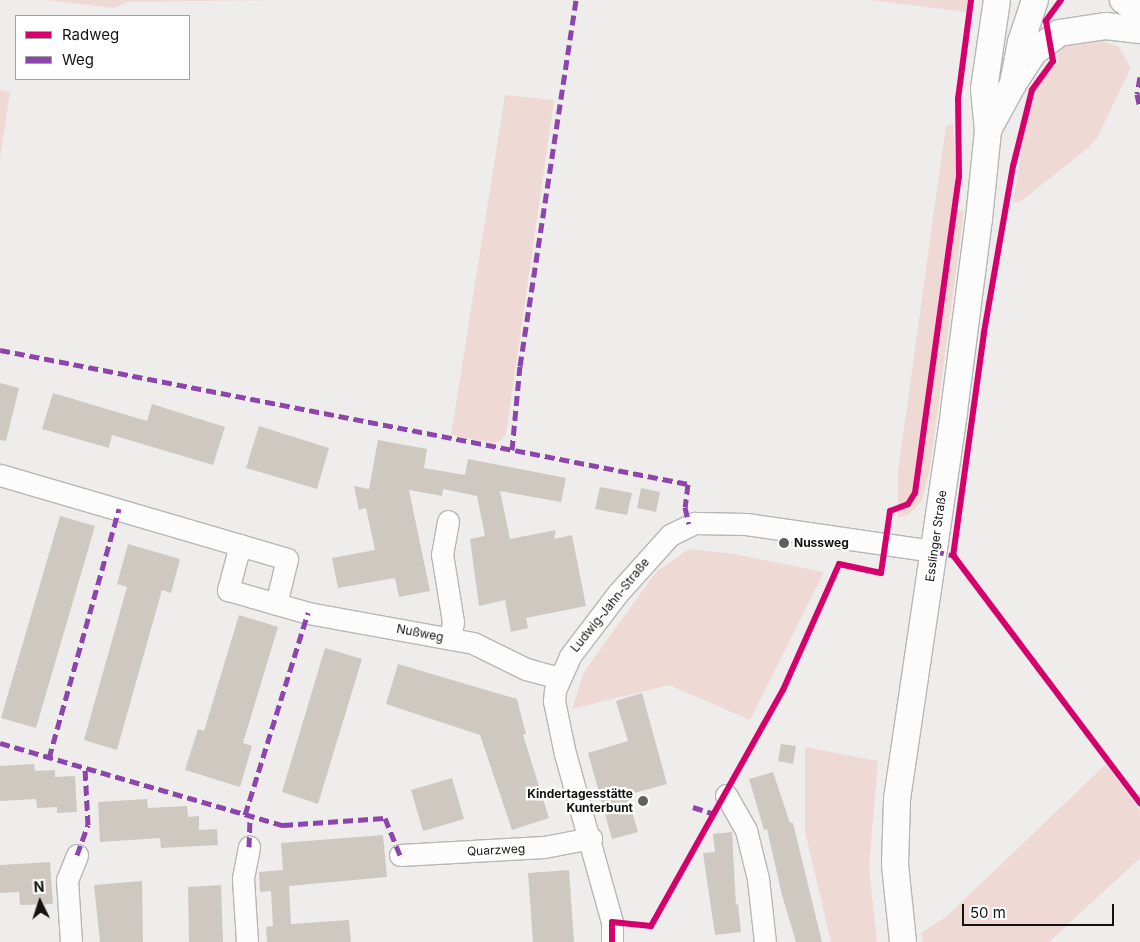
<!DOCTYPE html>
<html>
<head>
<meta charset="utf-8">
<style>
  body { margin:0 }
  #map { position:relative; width:1140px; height:942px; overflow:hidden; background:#eeedeb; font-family:Inter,sans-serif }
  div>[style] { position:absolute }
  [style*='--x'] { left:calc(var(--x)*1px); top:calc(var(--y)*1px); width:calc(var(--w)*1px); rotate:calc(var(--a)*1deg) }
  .green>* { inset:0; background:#efd9d5 }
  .building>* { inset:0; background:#cec8c1 }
  .roads { filter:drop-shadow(1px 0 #b7b6b5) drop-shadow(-1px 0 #b7b6b5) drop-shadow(0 1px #b7b6b5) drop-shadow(0 -1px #b7b6b5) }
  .minor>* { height:21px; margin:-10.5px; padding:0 10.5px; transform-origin:10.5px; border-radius:10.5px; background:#fcfcfc }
  .major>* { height:26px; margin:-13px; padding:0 13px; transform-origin:13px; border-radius:13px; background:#fcfcfc }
  .quiet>* { height:5px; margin-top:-2.5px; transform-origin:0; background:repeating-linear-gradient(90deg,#8e44ad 0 10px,transparent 0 15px) }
  .cycleway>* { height:6px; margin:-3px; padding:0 3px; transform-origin:3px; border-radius:3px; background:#d6006c }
  .dots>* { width:14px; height:14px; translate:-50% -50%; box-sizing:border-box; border:2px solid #fff; border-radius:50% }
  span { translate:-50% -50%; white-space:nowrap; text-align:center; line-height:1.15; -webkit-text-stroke:4.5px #fff; paint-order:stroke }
  .street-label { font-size:12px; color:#131311 }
  .poi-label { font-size:12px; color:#131311; font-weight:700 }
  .left { translate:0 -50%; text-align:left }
  .right { translate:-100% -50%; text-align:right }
  .legend { position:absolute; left:15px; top:15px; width:175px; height:65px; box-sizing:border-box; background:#fff; border:1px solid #a1a1a0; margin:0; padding:6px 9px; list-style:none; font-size:15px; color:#131311 }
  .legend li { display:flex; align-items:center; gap:10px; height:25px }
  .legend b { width:25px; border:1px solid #a1a1a0 }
  .north { position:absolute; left:15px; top:877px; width:50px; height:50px; -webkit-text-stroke:4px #fff; paint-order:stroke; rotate:356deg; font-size:14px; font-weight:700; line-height:20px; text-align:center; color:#131311 }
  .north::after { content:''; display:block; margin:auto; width:18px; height:22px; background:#131311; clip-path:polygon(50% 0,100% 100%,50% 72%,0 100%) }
  .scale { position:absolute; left:962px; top:904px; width:152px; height:22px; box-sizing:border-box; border:2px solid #131311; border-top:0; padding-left:6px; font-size:15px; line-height:18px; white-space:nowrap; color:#131311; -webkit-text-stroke:4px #fff; paint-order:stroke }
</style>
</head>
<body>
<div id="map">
  <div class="green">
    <i style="clip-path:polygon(46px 0,269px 0,128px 2px,114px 8px)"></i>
    <i style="clip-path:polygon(869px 0,968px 0,966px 12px)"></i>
    <i style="clip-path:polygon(1098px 39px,1119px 47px,1131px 68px,1097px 138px,1088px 148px,1020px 202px,1013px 203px,1026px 124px,1040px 81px,1058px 61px,1058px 48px,1074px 42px)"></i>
    <i style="clip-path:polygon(0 90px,10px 92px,0 158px)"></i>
    <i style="clip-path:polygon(505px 95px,554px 100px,506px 434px,501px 441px,491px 443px,451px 435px)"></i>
    <i style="clip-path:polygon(953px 124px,956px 169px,952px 209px,964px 211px,930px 467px,922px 501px,910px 513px,898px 518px,898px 471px,939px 175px,946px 127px)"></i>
    <i style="clip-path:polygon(689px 549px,734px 554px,824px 572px,750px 720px,669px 685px,572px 709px,584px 672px,656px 572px)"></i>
    <i style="clip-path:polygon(805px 747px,878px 761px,869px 867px,877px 942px,831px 942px,805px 832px)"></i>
    <i style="clip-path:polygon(1106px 764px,1140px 811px,1140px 858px,1049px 942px,923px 942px,921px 933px,947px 916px)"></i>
  </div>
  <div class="building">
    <i style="clip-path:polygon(0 383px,19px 388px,6px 441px,0 440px)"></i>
    <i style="clip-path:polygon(53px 393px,147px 421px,152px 404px,225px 427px,213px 465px,112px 435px,109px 448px,42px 429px)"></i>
    <i style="clip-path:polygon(259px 426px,329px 448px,317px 489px,246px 468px)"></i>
    <i style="clip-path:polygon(378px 440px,427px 449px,424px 468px,465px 475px,468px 459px,566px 478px,561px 502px,500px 491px,510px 539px,556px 530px,554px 539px,572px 535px,586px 606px,526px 618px,528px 628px,511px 632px,505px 600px,479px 606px,470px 539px,485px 536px,477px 496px,443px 489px,442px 496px,409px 490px,430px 591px,399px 597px,395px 578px,338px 588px,332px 558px,375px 550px,366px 508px,359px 510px,354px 486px,369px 489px)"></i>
    <i style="clip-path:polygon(600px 487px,632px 493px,627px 515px,595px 509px)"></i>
    <i style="clip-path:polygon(641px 488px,660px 492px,656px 512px,637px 508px)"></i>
    <i style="clip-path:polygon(60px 516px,95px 526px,36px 728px,1px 718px)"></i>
    <i style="clip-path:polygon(128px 544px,180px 559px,171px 593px,162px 590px,117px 750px,84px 740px,127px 587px,117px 584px)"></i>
    <i style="clip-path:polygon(239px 615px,278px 627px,243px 743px,252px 746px,240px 787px,185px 770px,198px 729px,204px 731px)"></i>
    <i style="clip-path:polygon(325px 648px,362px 659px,318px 804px,282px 792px)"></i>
    <i style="clip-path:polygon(398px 664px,517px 699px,526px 734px,523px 735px,549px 818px,512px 830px,480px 735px,386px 704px)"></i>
    <i style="clip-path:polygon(642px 693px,667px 784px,627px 795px,638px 832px,612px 839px,588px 753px,628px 741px,616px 701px)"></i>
    <i style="clip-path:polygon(781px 744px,796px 746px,793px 764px,778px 761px)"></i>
    <i style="clip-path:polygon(34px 764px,35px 771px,55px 770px,55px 777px,75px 776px,77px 812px,57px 813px,57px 807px,37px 808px,36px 799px,0 801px,0 766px)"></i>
    <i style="clip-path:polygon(773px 772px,790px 823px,793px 823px,822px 942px,796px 942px,782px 895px,767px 829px,764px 830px,749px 779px)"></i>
    <i style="clip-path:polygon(452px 778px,464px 819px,423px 831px,411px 790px)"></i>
    <i style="clip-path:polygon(147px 799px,148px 808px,187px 806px,188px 817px,199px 816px,199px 830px,217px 829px,218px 845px,161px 848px,160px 838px,100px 842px,98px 802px)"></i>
    <i style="clip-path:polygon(732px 832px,736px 905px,738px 904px,741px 932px,715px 935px,703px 853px,715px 852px,713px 834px)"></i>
    <i style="clip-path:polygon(383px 835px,387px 877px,289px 886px,291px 924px,349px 920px,351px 942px,267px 942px,266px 927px,273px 926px,271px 891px,260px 892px,259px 872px,283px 870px,281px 843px)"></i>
    <i style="clip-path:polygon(50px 862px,53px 904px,20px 905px,19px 892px,0 893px,0 865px)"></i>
    <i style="clip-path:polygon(569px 870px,574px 942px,533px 942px,528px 873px)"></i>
    <i style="clip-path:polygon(142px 881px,143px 942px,100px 942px,94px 885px)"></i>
    <i style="clip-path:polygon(221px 885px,223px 942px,189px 942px,188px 887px)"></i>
  </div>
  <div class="roads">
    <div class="minor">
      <i style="--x:0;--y:475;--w:299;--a:16.3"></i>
      <i style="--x:287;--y:559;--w:46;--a:103.7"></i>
      <i style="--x:448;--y:521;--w:34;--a:100"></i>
      <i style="--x:442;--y:554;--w:69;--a:80.8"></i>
      <i style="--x:453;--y:622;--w:17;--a:100"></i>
      <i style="--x:240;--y:545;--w:47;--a:104.9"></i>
      <i style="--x:228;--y:590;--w:83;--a:16"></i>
      <i style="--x:308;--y:613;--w:168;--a:10.3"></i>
      <i style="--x:473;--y:643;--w:59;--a:26.1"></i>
      <i style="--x:526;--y:669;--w:34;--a:15"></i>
      <i style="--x:726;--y:795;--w:40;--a:60.3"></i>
      <i style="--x:746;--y:830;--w:50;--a:76.2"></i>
      <i style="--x:758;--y:879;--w:63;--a:83.7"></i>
      <i style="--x:400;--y:855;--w:144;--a:-3.2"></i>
      <i style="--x:544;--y:847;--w:48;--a:-10.8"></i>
      <i style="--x:71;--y:942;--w:62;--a:-93.7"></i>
      <i style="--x:67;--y:880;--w:27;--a:-68"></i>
      <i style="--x:247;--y:942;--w:64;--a:-93.6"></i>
      <i style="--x:243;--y:878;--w:32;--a:-79"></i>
      <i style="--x:612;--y:942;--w:20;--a:-90"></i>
      <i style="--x:612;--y:922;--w:174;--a:-105.6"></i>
      <i style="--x:565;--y:754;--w:54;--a:-101.7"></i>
      <i style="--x:554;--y:701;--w:11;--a:-85"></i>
      <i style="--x:555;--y:690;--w:37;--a:-66"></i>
      <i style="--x:570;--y:656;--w:79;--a:-52.7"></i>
      <i style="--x:618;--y:593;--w:78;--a:-48.1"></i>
      <i style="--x:670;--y:535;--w:28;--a:-26"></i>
      <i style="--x:695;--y:523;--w:51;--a:1.1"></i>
      <i style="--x:746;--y:524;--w:190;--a:8.2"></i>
    </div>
    <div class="major">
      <i style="--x:1123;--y:0;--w:21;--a:37"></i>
      <i style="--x:1013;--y:84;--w:38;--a:-57"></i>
      <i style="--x:1034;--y:52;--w:31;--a:-37"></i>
      <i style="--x:1059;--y:33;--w:48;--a:-8.5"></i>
      <i style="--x:1106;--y:26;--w:34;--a:7"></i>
      <i style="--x:988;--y:130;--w:52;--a:-61.5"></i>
      <i style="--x:1013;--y:84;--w:43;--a:-79.2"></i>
      <i style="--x:1021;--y:42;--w:44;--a:-71.6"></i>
      <i style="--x:903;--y:942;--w:78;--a:-95.9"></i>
      <i style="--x:895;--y:864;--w:65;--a:-88.2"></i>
      <i style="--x:897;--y:799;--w:392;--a:-81.6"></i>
      <i style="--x:954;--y:411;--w:194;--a:-82.6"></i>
      <i style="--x:979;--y:219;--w:89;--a:-84.2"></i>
      <i style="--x:988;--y:130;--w:41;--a:-95.6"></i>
      <i style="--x:984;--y:89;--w:90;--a:-81.7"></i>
    </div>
  </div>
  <div class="quiet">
    <i style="--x:1140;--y:77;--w:17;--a:100"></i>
    <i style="--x:1137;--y:94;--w:14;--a:78"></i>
    <i style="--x:0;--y:350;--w:701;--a:11.02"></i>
    <i style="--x:688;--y:484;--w:23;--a:97"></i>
    <i style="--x:685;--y:507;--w:17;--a:77"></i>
    <i style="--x:512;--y:450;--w:84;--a:-84.6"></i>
    <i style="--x:520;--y:366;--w:370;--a:-81.3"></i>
    <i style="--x:934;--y:551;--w:23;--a:13"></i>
    <i style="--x:0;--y:743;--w:295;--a:16.2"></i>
    <i style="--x:283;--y:825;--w:102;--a:-3.9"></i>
    <i style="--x:385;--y:818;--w:40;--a:68"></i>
    <i style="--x:49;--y:758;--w:259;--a:-74.3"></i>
    <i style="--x:693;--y:807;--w:23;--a:18"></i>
    <i style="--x:245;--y:815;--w:212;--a:-72.7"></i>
    <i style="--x:249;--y:847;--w:30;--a:-88"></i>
    <i style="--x:77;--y:855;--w:32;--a:-70"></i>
    <i style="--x:88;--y:825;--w:57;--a:-93"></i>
  </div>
  <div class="cycleway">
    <i style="--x:1061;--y:0;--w:26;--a:126"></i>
    <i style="--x:1046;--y:21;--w:41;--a:80.1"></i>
    <i style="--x:1053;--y:61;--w:36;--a:126"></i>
    <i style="--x:1032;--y:90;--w:78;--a:104"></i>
    <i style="--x:1013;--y:166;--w:169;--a:99.9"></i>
    <i style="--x:984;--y:333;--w:224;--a:97.9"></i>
    <i style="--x:953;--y:555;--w:311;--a:53"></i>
    <i style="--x:612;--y:942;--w:20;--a:-90"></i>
    <i style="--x:612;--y:922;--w:39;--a:6"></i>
    <i style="--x:651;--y:926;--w:270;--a:-60.8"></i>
    <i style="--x:783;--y:690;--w:138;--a:-66"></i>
    <i style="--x:839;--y:564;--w:43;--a:12.1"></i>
    <i style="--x:881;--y:573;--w:63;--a:-81.7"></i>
    <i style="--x:890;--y:511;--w:19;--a:-21"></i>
    <i style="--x:908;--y:504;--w:13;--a:-58"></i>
    <i style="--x:915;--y:493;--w:319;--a:-82.1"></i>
    <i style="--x:959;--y:177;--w:78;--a:-90.7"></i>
    <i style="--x:958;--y:99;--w:100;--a:-82.5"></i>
  </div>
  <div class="dots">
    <i style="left:784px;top:543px;background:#605f5d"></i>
    <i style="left:643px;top:801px;background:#605f5d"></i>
  </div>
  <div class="street-label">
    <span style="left:936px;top:536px;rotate:-82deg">Esslinger Straße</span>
    <span style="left:610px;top:605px;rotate:-51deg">Ludwig-Jahn-Straße</span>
    <span style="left:420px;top:633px;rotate:11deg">Nußweg</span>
    <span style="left:496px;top:850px;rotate:-3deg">Quarzweg</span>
  </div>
  <div class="poi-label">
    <span class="left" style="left:794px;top:543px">Nussweg</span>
    <span class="right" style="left:633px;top:801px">Kindertagesstätte<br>Kunterbunt</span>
  </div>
  <ul class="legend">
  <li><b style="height:6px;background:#d6006c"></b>Radweg</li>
  <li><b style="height:6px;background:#8e44ad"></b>Weg</li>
  </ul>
  <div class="north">N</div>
  <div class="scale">50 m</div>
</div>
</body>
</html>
